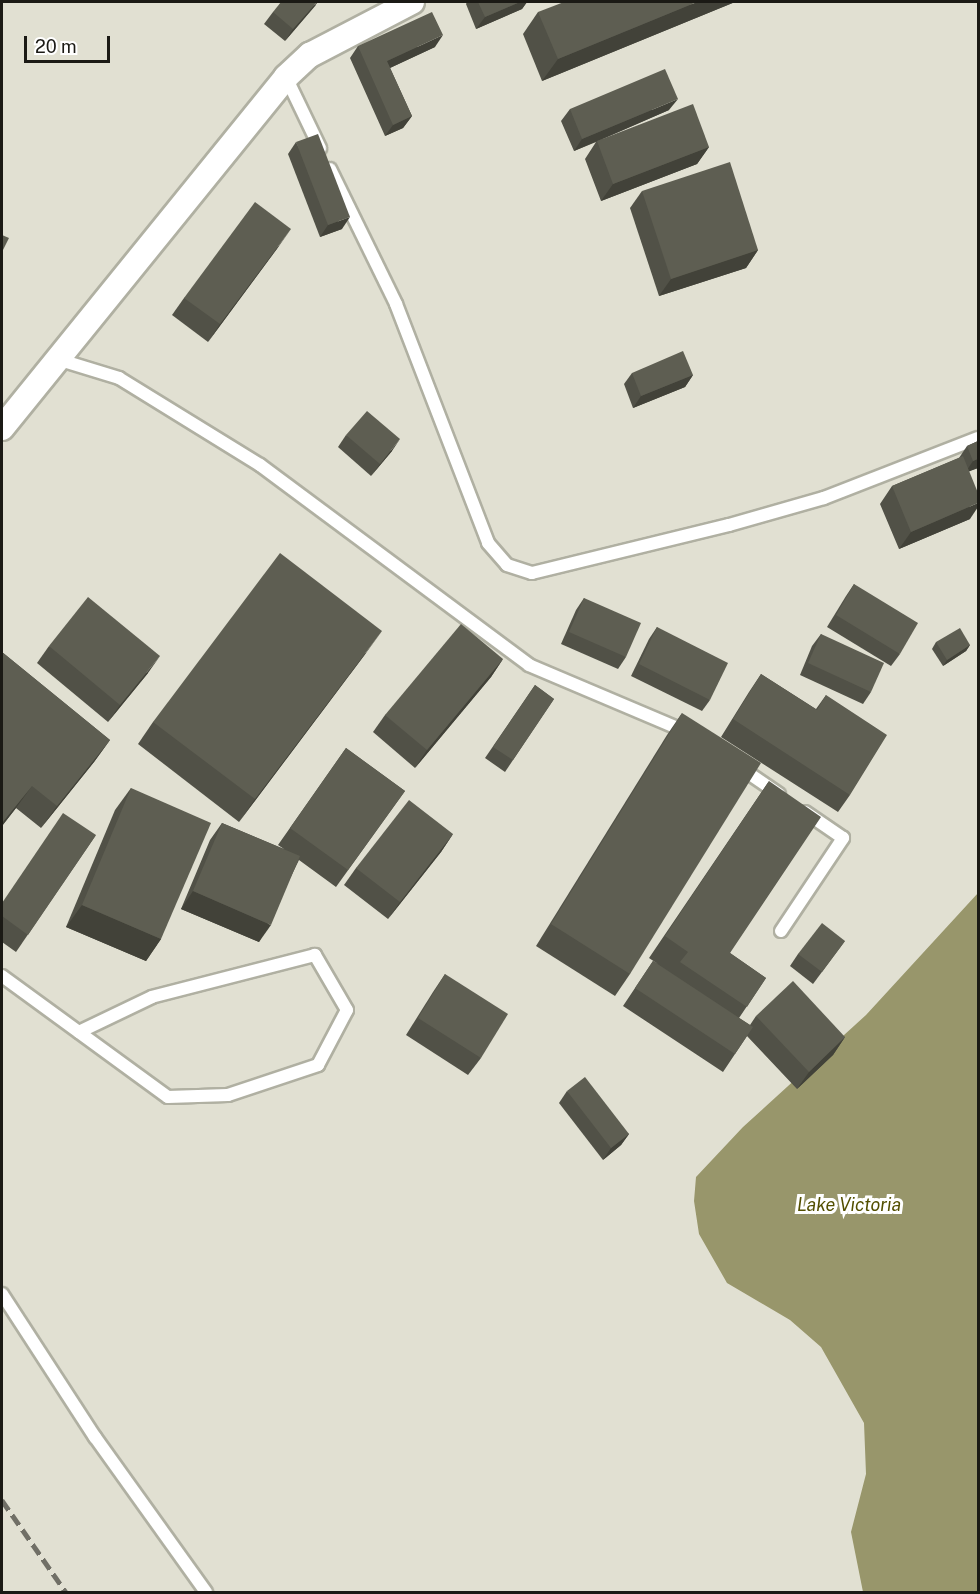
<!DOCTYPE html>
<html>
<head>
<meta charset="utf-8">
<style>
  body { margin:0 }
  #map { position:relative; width:980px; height:1594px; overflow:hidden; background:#e1e0d2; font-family:"Public Sans",sans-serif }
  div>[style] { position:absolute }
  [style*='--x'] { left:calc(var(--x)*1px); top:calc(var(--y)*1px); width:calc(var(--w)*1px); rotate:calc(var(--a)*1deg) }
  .water>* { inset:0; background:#98966b }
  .roads { filter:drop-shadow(2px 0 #b0b0a2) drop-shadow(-2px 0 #b0b0a2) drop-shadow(0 2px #b0b0a2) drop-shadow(0 -2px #b0b0a2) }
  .service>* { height:12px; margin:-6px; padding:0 6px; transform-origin:6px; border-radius:6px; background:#fff }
  .minor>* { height:24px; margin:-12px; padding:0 12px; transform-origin:12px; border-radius:12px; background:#fff }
  .rail>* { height:4.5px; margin-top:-2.25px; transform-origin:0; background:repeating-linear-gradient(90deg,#706f66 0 12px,transparent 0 18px) }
  .wall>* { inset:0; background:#515147 }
  .shaded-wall>* { inset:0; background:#424239 }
  .building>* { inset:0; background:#5e5e52 }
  span { translate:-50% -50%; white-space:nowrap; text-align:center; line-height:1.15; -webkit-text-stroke:6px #fff; paint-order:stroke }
  .water-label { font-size:18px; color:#534f00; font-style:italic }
  .frame { position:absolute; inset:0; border:3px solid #1b1a15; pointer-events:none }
  .scale { position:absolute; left:24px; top:36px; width:86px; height:27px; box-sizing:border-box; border:3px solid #1b1a15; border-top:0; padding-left:8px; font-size:18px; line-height:21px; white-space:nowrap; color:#1b1a15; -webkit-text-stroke:4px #fff; paint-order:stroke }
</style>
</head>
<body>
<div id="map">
  <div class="water">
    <i style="clip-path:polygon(978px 893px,978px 1592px,863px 1592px,851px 1532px,866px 1474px,864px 1423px,821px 1347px,790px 1320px,727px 1283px,699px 1234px,694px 1201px,696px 1177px,743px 1127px,866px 1015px)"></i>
  </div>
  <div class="roads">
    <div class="service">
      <i style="--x:286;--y:77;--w:79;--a:64.4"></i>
      <i style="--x:330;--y:169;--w:150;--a:63.9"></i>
      <i style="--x:396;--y:304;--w:256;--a:68.9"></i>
      <i style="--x:488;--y:543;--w:29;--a:49"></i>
      <i style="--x:507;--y:565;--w:26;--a:18"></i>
      <i style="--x:532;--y:573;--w:203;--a:-13.7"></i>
      <i style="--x:729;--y:525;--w:99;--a:-15.9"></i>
      <i style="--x:824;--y:498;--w:165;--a:-21.3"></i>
      <i style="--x:57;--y:359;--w:65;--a:17"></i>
      <i style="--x:119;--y:378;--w:166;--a:31.7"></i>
      <i style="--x:260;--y:465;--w:335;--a:36.6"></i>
      <i style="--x:529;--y:665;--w:172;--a:23"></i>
      <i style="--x:741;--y:768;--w:46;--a:34.4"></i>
      <i style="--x:781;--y:931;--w:112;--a:-56.3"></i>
      <i style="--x:843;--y:838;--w:46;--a:-145.6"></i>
      <i style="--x:2;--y:976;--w:205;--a:36.1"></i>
      <i style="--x:168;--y:1097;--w:60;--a:-1.9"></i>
      <i style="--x:228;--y:1095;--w:95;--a:-18.4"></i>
      <i style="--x:318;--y:1065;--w:62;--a:-62.2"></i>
      <i style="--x:347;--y:1010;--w:64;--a:-120.2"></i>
      <i style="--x:315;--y:955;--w:168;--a:165.6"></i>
      <i style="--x:152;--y:997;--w:81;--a:154.4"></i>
      <i style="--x:2;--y:1294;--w:171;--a:57"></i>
      <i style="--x:95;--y:1437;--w:191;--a:54.4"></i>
    </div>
    <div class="minor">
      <i style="--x:2;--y:428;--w:452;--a:-51"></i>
      <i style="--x:286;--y:77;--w:33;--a:-43"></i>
      <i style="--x:310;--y:55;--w:115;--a:-27.5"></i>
    </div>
  </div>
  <div class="rail">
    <i style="--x:2;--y:1500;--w:112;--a:55.2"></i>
  </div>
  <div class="wall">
    <i style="clip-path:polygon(467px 2px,527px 2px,522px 9px,476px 29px,466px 4px)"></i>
    <i style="clip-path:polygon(735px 2px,542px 81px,523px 34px,538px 12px)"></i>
    <i style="clip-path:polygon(316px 5px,285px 41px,264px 24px,273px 12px)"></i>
    <i style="clip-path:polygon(358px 46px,435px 47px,390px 68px,412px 116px,403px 128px,385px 136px,350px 58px)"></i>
    <i style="clip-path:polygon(570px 109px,669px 110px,603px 139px,709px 147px,697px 164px,601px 201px,585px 159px,596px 142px,574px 151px,561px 121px)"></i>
    <i style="clip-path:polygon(296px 142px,342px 229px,320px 237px,288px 154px)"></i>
    <i style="clip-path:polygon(642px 191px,758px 250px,746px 268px,659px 296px,630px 208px)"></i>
    <i style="clip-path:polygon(279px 246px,208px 342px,172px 315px,184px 298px)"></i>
    <i style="clip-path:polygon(632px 373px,693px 375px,685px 387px,633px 408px,624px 384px)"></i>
    <i style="clip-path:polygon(346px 435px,392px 451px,371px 476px,338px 447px)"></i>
    <i style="clip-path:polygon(978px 441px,978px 468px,969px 471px,970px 519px,899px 549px,880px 504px,892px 486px,959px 458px,967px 446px)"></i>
    <i style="clip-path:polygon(854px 584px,900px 654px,891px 666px,827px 627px,846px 596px)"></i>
    <i style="clip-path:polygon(584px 598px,626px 657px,618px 669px,561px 644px,576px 610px)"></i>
    <i style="clip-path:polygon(657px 627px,710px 700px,702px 711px,631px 676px,649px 639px)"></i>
    <i style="clip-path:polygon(821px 634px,871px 692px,863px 704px,800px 675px,812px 646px)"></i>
    <i style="clip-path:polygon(936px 642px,970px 645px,966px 651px,943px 666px,932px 649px)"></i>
    <i style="clip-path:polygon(49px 646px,148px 673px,108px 722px,37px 663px)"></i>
    <i style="clip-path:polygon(2px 652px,110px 740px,94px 762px,41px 828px,16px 808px,2px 826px)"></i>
    <i style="clip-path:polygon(366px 653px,239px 822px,138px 744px,153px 722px)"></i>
    <i style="clip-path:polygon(503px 659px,491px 677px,415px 768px,373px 732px,385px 715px)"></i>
    <i style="clip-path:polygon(761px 674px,816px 709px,826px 695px,850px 795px,838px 812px,721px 737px,749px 692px)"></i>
    <i style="clip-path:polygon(535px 685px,554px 699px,505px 772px,485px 758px)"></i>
    <i style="clip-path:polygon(682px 713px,630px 974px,615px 996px,536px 946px,667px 735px)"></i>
    <i style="clip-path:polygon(346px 748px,405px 791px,336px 887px,299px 860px,259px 942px,181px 909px,210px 840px,222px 823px,284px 849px,278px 845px)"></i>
    <i style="clip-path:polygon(769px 781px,730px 953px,766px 978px,739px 1018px,750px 1025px,756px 1016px,845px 1037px,833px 1055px,797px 1089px,747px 1036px,723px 1072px,623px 1006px,653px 961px,658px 964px,649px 958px)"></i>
    <i style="clip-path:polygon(131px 788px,161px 939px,146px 961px,66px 927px,115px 810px)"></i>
    <i style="clip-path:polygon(453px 834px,441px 852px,388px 919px,344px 885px,356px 868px)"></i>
    <i style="clip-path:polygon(96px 835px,16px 952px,2px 942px,2px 903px)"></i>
    <i style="clip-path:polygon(845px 941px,813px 984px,790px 966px,798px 954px)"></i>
    <i style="clip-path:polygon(445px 974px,481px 1058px,468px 1075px,406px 1035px,433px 992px)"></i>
    <i style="clip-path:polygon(567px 1091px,629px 1134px,621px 1145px,603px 1160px,559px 1103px)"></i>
  </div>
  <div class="shaded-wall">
    <i style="clip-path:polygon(317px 2px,318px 2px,285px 41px,293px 29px)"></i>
    <i style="clip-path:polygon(520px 2px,527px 2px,522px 9px,476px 29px,485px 17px)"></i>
    <i style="clip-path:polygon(697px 2px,735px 2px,542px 81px,558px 59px)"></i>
    <i style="clip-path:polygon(443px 35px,435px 47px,379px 73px,387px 61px)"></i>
    <i style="clip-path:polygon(678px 99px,669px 110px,574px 151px,582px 139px)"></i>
    <i style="clip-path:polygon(412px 116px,403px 128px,385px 136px,393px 125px)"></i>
    <i style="clip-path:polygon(709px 147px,697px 164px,601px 201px,613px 184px)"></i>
    <i style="clip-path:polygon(350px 217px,342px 229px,320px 237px,328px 225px)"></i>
    <i style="clip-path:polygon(291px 229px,279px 246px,208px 342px,220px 324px)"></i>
    <i style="clip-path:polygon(758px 250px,746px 268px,659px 296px,671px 279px)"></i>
    <i style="clip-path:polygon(693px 375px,685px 387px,633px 408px,641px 396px)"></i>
    <i style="clip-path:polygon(400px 439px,392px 451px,371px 476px,380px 464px)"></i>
    <i style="clip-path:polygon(978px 459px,978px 468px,965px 473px,973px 461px)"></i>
    <i style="clip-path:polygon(978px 503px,978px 507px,970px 519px,899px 549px,911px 532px)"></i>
    <i style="clip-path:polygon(382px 631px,366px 653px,239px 822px,255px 799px)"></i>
    <i style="clip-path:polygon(970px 645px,966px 651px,943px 666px,947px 660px)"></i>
    <i style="clip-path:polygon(160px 656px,148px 673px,108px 722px,120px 705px)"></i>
    <i style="clip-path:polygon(503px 659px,491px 677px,415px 768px,427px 750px)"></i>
    <i style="clip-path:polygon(110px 740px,94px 762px,41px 828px,57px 806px)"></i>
    <i style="clip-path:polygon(32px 786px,16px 808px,2px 826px,2px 823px)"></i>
    <i style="clip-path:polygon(453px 834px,441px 852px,388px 919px,400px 902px)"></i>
    <i style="clip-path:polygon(193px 891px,271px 925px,259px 942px,181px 909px)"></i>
    <i style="clip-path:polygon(82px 905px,161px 939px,146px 961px,66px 927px)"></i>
    <i style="clip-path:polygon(845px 1037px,833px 1055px,797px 1089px,809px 1072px)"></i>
    <i style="clip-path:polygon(629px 1134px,621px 1145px,603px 1160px,611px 1148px)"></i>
  </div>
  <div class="building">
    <i style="clip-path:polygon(281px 2px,317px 2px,293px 29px,273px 12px)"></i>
    <i style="clip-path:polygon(478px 2px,520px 2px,485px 17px)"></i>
    <i style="clip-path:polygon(564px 2px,697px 2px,558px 59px,538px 12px)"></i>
    <i style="clip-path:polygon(432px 12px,443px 35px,387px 61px,412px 116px,393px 125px,358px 46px)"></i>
    <i style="clip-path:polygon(665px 69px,678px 99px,582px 139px,570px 109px)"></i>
    <i style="clip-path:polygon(693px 104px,709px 147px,613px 184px,597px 141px)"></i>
    <i style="clip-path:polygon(318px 134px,350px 217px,328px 225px,296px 142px)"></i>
    <i style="clip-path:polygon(730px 162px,758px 250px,671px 279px,642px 191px)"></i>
    <i style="clip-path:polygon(255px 202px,291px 229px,220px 324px,184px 298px)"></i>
    <i style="clip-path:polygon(2px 235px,9px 238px,2px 252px)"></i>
    <i style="clip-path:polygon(683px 351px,693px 375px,641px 396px,632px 373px)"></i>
    <i style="clip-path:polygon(367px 411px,400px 439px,380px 464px,346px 435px)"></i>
    <i style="clip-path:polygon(978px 441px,978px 459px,973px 461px,967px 446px)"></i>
    <i style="clip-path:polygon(963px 456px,978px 493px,978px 503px,911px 532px,892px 486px)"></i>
    <i style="clip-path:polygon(280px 553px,382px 631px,255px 799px,153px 722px)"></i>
    <i style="clip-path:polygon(854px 584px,918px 623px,900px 654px,836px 615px)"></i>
    <i style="clip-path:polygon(88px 597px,160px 656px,120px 705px,49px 646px)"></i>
    <i style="clip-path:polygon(584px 598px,641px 623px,626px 657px,569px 632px)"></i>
    <i style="clip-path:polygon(461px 624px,503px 659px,427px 750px,385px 715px)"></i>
    <i style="clip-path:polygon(657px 627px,728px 663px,710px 700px,639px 664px)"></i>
    <i style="clip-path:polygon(960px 628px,970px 645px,947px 660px,936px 642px)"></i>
    <i style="clip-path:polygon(821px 634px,884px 663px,871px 692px,808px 663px)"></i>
    <i style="clip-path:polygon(2px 652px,110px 740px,57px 806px,32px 786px,2px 823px)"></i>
    <i style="clip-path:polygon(761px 674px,817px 710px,826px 695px,887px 735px,850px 795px,733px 719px)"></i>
    <i style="clip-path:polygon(535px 685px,554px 699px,513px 760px,493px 747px)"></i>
    <i style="clip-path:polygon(682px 713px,761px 763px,630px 974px,551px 924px)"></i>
    <i style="clip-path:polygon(346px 748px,405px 791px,348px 870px,290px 828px)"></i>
    <i style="clip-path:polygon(769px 781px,821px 817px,730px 953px,766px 978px,747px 1007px,680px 962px,688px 952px,665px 936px)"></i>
    <i style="clip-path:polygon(131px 788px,211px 823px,161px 939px,82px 905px)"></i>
    <i style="clip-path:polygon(409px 800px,453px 834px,400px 902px,356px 868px)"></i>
    <i style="clip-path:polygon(63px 813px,96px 835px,28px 935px,2px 916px,2px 903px)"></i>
    <i style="clip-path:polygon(222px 823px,300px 856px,271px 925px,193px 891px)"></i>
    <i style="clip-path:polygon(822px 923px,845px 941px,822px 972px,798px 954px)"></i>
    <i style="clip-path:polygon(653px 961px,753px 1027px,735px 1054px,635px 988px)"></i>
    <i style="clip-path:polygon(445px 974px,508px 1014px,481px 1058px,418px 1018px)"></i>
    <i style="clip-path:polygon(793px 981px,845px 1037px,809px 1072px,756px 1016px)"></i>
    <i style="clip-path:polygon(585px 1077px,629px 1134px,611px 1148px,567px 1091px)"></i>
  </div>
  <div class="water-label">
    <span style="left:849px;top:1205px">Lake Victoria</span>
  </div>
  <div class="frame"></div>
  <div class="scale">20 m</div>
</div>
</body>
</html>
